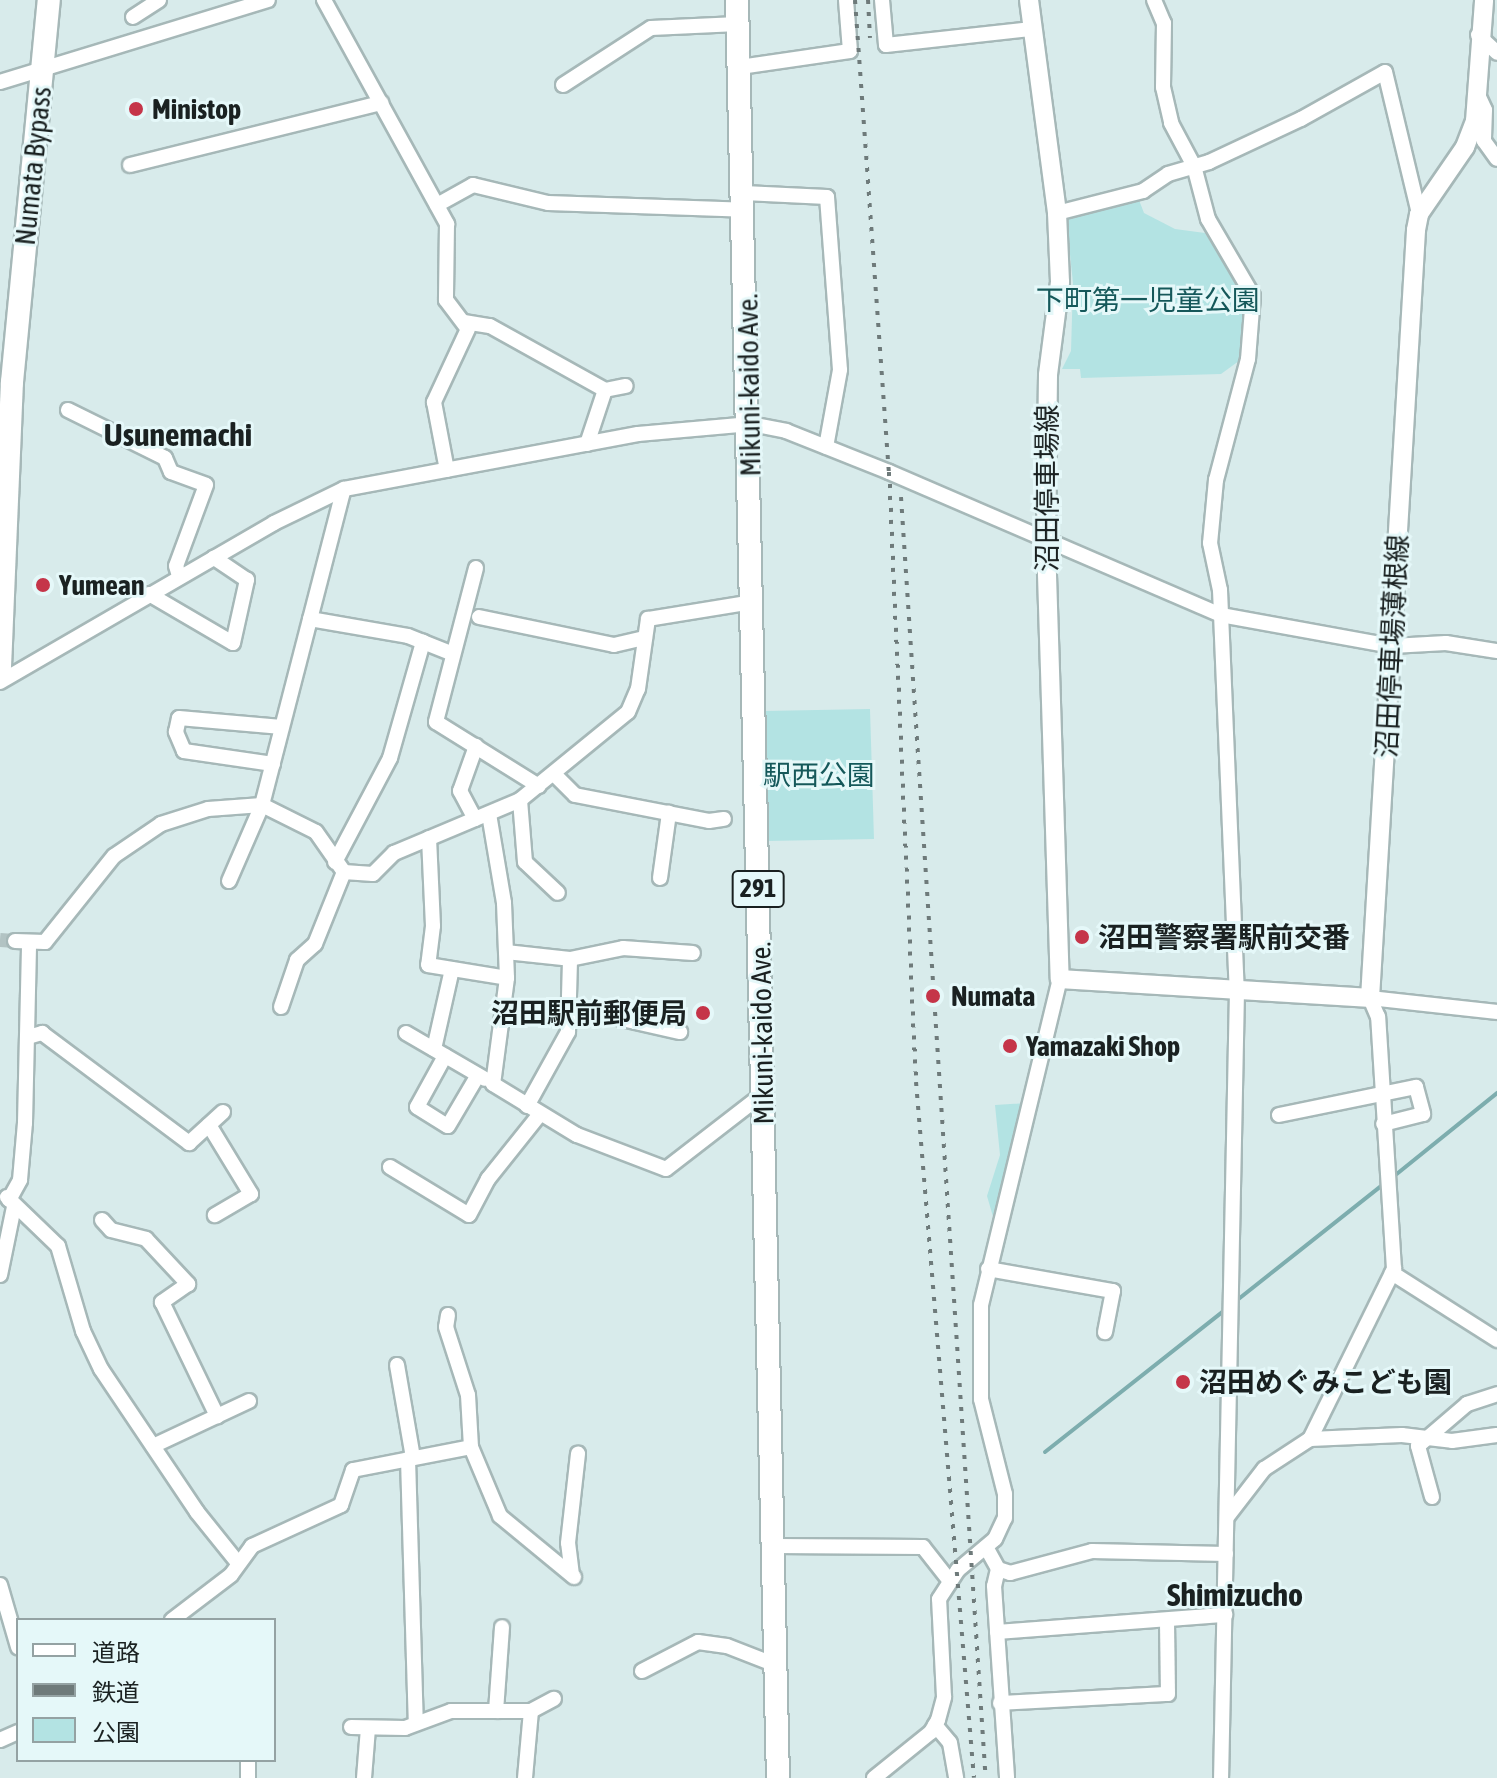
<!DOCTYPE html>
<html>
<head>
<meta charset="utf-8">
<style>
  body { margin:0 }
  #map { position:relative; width:1497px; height:1778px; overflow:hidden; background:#d8ebeb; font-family:"Asap Condensed","Noto Sans JP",sans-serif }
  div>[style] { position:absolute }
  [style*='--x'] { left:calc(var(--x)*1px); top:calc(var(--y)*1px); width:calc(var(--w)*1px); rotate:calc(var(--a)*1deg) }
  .green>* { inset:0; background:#b3e3e3 }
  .stream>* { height:4px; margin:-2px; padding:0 2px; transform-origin:2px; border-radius:2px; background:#7dadae }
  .minor-tunnel>* { height:14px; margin-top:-7px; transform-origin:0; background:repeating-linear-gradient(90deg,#b2c3c3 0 14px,transparent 0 21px) }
  .roads { filter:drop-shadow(2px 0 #a6b8b8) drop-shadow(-2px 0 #a6b8b8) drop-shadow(0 2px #a6b8b8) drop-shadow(0 -2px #a6b8b8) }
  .minor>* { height:14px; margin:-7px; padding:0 7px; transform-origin:7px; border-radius:7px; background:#fff }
  .major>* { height:18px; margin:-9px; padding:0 9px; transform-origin:9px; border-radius:9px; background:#fff }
  .highway>* { height:22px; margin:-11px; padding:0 11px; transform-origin:11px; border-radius:11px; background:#fff }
  .rail>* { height:4px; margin-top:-2px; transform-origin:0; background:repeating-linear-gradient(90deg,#6e7a7a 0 4px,transparent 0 12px) }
  .dots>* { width:22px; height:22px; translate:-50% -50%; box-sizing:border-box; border:4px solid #e5f8f9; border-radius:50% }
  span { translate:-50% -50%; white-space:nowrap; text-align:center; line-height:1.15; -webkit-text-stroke:6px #e5f8f9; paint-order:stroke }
  .shield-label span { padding:2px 6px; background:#e5f8f9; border:2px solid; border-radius:6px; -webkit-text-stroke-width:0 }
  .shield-label { font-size:26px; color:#1a2121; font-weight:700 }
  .poi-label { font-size:28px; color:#1a2121; font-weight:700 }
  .left { translate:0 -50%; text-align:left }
  .right { translate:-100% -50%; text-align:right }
  .street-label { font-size:28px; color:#1a2121 }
  .park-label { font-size:28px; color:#15585a }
  .quarter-label { font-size:32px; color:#1a2121; font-weight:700 }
  .legend { position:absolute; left:16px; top:1618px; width:260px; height:144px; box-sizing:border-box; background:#e5f8f9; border:2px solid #94a2a3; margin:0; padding:10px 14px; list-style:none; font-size:24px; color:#1a2121 }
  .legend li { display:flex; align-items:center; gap:16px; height:40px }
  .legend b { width:40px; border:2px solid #94a2a3 }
</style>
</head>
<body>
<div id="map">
  <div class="green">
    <i style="clip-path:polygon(1139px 200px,1144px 213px,1175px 229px,1205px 233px,1248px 300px,1243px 358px,1221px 374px,1081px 378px,1080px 369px,1062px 369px,1071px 351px,1073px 283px,1066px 217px)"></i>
    <i style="clip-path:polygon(870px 709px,874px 839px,767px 841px,764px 711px)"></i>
    <i style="clip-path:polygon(1026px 1103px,996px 1227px,987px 1196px,1000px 1155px,995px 1105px)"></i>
  </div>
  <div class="stream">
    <i style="--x:1393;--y:1177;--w:134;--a:-38.9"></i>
    <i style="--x:1236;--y:1301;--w:191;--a:-38.4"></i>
    <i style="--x:1045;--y:1452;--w:231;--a:-38.3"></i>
  </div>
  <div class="minor-tunnel">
    <i style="--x:0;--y:940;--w:15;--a:4"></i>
  </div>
  <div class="roads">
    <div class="minor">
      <i style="--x:324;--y:0;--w:256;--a:61.2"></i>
      <i style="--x:447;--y:224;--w:76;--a:90.8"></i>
      <i style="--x:446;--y:300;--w:36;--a:53"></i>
      <i style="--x:468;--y:329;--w:81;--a:115"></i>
      <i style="--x:434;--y:402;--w:69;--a:79.2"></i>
      <i style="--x:882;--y:0;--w:45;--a:84.9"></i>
      <i style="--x:886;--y:45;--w:147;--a:-6.3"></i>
      <i style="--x:1154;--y:0;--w:25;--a:67"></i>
      <i style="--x:1164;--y:23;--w:64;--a:90.9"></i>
      <i style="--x:1163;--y:87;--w:37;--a:77"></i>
      <i style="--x:1171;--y:123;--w:49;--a:61.9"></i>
      <i style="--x:1194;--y:166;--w:55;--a:75.2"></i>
      <i style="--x:1208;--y:219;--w:89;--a:59.7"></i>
      <i style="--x:1253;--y:296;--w:63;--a:94.5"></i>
      <i style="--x:1248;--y:359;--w:125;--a:104.8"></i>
      <i style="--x:1216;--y:480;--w:63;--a:95.4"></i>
      <i style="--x:1210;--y:543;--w:48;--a:78"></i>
      <i style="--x:1220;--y:590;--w:401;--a:87.6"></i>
      <i style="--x:1237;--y:991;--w:787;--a:91.16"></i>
      <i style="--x:133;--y:17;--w:31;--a:-33"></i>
      <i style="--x:1478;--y:35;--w:26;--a:43"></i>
      <i style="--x:740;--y:67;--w:111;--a:-8.3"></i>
      <i style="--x:850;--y:51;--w:51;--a:-94.5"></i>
      <i style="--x:0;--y:82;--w:280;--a:-17"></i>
      <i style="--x:563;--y:85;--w:105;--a:-32.9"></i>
      <i style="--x:651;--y:28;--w:87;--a:-2.6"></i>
      <i style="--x:1479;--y:97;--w:14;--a:65"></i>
      <i style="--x:1485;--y:110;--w:31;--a:92"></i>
      <i style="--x:1484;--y:141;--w:22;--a:54"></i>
      <i style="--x:130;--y:165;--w:259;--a:-13.9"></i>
      <i style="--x:744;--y:193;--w:83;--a:2.8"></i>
      <i style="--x:827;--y:197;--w:173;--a:85.7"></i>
      <i style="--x:840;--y:370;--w:78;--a:100.3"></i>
      <i style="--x:437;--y:205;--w:41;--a:-29.1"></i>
      <i style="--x:473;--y:185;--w:77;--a:13.5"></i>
      <i style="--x:548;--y:203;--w:196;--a:2"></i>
      <i style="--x:1057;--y:213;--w:89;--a:-14.3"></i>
      <i style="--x:1143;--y:191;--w:30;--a:-34"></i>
      <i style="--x:1168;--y:174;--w:43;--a:-16.3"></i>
      <i style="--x:1209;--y:162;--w:102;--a:-25.1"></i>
      <i style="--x:1301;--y:119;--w:96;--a:-29.2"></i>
      <i style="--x:1385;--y:72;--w:146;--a:76.5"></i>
      <i style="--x:464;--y:322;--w:26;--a:9"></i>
      <i style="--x:490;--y:326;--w:132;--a:29.1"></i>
      <i style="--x:68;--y:410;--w:108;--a:26.3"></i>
      <i style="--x:165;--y:458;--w:15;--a:67"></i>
      <i style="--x:171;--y:472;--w:37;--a:20"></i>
      <i style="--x:206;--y:485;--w:86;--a:110.3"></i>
      <i style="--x:176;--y:566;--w:10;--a:73"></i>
      <i style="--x:587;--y:444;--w:57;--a:-71.6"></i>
      <i style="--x:605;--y:390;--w:21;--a:-11"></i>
      <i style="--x:476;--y:568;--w:159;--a:104.6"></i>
      <i style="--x:436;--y:722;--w:121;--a:31.9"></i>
      <i style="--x:149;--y:594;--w:97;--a:30.3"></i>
      <i style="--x:233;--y:643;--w:65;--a:-77.5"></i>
      <i style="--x:247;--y:580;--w:40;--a:-146"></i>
      <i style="--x:479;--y:617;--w:138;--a:11.7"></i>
      <i style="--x:614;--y:645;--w:32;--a:-13"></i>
      <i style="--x:310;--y:619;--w:99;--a:9.8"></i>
      <i style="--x:408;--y:636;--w:48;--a:21.8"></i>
      <i style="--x:0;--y:682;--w:317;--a:-30.1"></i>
      <i style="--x:274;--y:523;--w:78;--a:-25.9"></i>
      <i style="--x:344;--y:489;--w:299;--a:-10.6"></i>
      <i style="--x:638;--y:434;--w:113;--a:-5.1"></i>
      <i style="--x:751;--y:424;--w:36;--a:11"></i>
      <i style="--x:786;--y:431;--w:111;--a:21.7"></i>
      <i style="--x:889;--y:472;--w:361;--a:23.3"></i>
      <i style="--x:1221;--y:615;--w:174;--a:10.3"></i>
      <i style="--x:1392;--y:646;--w:54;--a:-3.2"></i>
      <i style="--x:1446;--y:643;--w:52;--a:8.9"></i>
      <i style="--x:273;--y:764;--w:90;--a:-171.7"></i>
      <i style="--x:184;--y:751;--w:21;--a:-113"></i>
      <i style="--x:176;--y:732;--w:14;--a:-78"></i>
      <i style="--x:179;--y:718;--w:103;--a:5"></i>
      <i style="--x:555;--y:775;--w:28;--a:45"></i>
      <i style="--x:575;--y:795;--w:136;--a:11"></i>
      <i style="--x:709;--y:821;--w:15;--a:-8"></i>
      <i style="--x:520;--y:800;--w:62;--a:85.4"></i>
      <i style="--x:525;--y:862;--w:45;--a:43.2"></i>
      <i style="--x:489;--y:814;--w:90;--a:80.4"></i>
      <i style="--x:504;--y:903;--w:75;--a:87.7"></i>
      <i style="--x:507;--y:978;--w:107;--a:97.5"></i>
      <i style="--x:493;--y:1084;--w:98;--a:31.3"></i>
      <i style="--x:577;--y:1135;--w:95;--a:20.9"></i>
      <i style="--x:666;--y:1169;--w:123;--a:-37.7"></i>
      <i style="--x:475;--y:819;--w:32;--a:-118"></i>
      <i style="--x:460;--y:791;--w:48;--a:-70.4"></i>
      <i style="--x:429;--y:838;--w:88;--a:87.4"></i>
      <i style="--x:433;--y:926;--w:39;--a:97"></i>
      <i style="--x:428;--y:965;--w:80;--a:9.3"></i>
      <i style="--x:335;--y:862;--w:118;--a:-62.1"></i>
      <i style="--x:390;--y:758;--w:121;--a:-74.1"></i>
      <i style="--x:660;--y:878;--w:66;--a:-82.1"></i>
      <i style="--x:229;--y:881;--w:83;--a:-66.5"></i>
      <i style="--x:262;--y:805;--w:60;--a:26.6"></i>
      <i style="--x:316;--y:832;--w:49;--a:55"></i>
      <i style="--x:344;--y:872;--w:29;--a:4"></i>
      <i style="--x:373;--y:874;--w:30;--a:-45"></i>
      <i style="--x:394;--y:853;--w:137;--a:-22.8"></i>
      <i style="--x:520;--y:800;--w:139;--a:-39.2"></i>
      <i style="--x:628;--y:712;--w:25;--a:-67"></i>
      <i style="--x:638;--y:689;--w:71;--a:-81.9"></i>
      <i style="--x:648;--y:619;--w:106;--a:-9.2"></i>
      <i style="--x:15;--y:941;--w:30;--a:2"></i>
      <i style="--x:45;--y:942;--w:110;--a:-51.3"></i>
      <i style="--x:114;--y:856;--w:57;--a:-34.2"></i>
      <i style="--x:161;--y:824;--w:49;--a:-17.7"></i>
      <i style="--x:208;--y:809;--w:54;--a:-4.2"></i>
      <i style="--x:262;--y:805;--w:326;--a:-75.5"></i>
      <i style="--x:506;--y:952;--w:64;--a:6.2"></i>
      <i style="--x:570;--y:959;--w:54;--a:-11.7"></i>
      <i style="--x:623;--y:948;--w:70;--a:4.1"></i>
      <i style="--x:281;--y:1007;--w:50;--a:-71.2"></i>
      <i style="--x:297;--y:960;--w:24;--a:-42"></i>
      <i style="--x:315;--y:944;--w:78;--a:-68.1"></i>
      <i style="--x:569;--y:1007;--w:114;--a:12.7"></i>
      <i style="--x:406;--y:1033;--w:91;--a:30.2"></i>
      <i style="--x:28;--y:1037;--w:15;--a:-16"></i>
      <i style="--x:42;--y:1033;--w:184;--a:36.8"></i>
      <i style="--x:189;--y:1143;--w:46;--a:-42.4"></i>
      <i style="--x:434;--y:1049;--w:82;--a:-77.3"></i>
      <i style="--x:445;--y:1056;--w:58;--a:118.8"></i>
      <i style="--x:417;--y:1107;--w:36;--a:32"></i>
      <i style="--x:448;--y:1126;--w:59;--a:-59.5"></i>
      <i style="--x:527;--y:1106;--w:85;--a:-61"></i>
      <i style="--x:568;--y:1032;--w:73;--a:-88.4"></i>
      <i style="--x:1279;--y:1115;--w:140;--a:-11.6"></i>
      <i style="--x:1416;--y:1087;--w:28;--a:75"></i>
      <i style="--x:1423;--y:1114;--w:41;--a:166"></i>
      <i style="--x:209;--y:1125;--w:81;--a:58.7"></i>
      <i style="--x:251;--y:1194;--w:42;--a:149.7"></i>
      <i style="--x:390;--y:1167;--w:92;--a:31.3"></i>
      <i style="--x:469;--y:1215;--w:41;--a:-62.2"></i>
      <i style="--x:488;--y:1179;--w:83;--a:-51.3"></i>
      <i style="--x:7;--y:1197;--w:71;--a:43.9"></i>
      <i style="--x:58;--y:1246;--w:89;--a:73.6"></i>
      <i style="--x:83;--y:1331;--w:42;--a:64.7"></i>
      <i style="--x:101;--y:1369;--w:172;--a:56.1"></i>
      <i style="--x:197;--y:1512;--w:65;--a:51.2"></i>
      <i style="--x:9;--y:1200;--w:23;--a:-61"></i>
      <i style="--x:20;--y:1180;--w:57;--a:-85"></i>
      <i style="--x:25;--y:1123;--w:180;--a:-88.7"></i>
      <i style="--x:102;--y:1220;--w:13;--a:48"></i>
      <i style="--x:111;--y:1230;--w:36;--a:14"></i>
      <i style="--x:146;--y:1239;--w:62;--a:47"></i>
      <i style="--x:188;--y:1284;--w:32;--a:145"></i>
      <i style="--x:162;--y:1302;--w:127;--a:64.2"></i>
      <i style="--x:988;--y:1269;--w:127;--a:10"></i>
      <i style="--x:1113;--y:1291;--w:42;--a:101"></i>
      <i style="--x:1392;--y:1273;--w:125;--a:32.5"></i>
      <i style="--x:0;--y:1275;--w:69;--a:-78.4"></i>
      <i style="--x:448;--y:1315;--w:12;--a:99"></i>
      <i style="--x:446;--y:1327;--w:71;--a:72.1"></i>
      <i style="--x:468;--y:1395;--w:52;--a:86.7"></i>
      <i style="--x:397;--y:1365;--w:94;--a:80.2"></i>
      <i style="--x:1310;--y:1439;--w:92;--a:-2.5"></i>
      <i style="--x:1402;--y:1435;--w:50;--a:6.8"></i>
      <i style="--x:1452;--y:1441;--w:45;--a:-7.6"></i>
      <i style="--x:153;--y:1446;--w:106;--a:-25.1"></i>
      <i style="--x:408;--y:1459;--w:263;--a:88.3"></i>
      <i style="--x:1432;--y:1497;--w:53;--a:-105.4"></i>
      <i style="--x:1418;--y:1446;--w:65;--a:-40.6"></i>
      <i style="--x:1467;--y:1404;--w:32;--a:-18"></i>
      <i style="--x:1227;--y:1517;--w:61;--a:-52.4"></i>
      <i style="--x:1264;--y:1469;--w:55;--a:-33.1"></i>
      <i style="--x:1310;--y:1439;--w:190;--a:-63.7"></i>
      <i style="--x:1394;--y:1269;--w:253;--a:-93.6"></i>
      <i style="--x:1378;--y:1017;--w:21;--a:-113"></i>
      <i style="--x:1370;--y:998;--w:128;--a:6.3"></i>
      <i style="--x:775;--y:1546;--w:148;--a:0.4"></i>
      <i style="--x:923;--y:1547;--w:42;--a:51.8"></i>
      <i style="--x:986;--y:1547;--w:25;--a:61"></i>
      <i style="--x:998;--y:1569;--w:17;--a:103"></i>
      <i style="--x:994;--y:1586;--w:192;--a:86.1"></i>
      <i style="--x:998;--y:1569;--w:13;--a:18"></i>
      <i style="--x:1010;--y:1573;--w:85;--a:-15"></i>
      <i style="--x:1092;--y:1551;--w:134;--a:1.3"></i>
      <i style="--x:572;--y:1575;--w:32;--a:-97"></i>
      <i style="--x:568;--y:1543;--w:90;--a:-83.6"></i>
      <i style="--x:0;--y:1585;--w:65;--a:73.8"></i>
      <i style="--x:172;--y:1620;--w:74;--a:-37.3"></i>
      <i style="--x:231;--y:1575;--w:36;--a:-54"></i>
      <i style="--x:252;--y:1546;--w:98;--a:-24.7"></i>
      <i style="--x:341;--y:1505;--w:37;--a:-71"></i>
      <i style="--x:353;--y:1470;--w:120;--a:-11"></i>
      <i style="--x:471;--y:1447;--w:75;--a:67.2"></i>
      <i style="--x:500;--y:1516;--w:96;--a:39.5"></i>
      <i style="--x:997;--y:1632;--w:229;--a:-4.3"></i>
      <i style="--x:642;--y:1671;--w:63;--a:-27.4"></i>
      <i style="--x:698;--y:1642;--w:29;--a:8"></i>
      <i style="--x:727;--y:1646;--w:53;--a:21.2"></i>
      <i style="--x:1000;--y:1703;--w:168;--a:-3.1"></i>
      <i style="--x:1168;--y:1694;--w:74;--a:-90.8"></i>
      <i style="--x:496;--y:1711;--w:84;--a:-85.9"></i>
      <i style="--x:935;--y:1725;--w:23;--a:50"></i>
      <i style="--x:950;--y:1743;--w:36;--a:80"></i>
      <i style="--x:351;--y:1727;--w:54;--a:1.1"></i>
      <i style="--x:405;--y:1728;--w:49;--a:-20.3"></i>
      <i style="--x:451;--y:1711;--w:80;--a:0"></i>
      <i style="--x:531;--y:1711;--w:26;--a:-28"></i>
      <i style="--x:0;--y:1740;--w:20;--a:-24"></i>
      <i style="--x:248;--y:1778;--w:18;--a:-90"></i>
      <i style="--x:364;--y:1778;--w:50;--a:-85.4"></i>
      <i style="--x:525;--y:1778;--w:67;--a:-84.9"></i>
      <i style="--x:874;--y:1778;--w:73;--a:-38.9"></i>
      <i style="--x:931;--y:1732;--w:14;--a:-60"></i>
      <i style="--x:938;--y:1720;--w:24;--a:-75"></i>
      <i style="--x:944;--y:1697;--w:98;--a:-92.9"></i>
      <i style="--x:939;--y:1599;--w:35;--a:-57"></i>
      <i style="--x:958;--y:1570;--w:48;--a:-40"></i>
      <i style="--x:995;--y:1539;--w:23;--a:-65"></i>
      <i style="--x:1005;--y:1518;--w:24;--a:-90"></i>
      <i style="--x:1005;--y:1494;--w:98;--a:-104.2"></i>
      <i style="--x:981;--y:1399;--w:94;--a:-90"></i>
      <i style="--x:981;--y:1305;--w:335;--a:-76.4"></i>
    </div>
    <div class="major">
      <i style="--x:1029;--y:0;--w:215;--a:82.5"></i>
      <i style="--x:1057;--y:213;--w:69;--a:87.5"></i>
      <i style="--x:1060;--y:282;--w:94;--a:97.4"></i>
      <i style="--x:1048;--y:375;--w:168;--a:90.7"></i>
      <i style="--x:1046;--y:543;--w:436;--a:88.2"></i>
      <i style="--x:1060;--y:979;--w:311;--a:3.5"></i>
      <i style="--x:1370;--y:998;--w:769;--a:-86.57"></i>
      <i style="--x:1416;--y:230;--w:16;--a:-79"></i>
      <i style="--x:1419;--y:214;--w:81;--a:-55.5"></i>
      <i style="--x:1465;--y:147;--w:28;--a:-69"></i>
      <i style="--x:1475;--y:121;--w:121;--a:-85.7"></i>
    </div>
    <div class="highway">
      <i style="--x:737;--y:0;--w:1778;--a:88.68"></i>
      <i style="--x:0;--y:667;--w:285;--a:-87.6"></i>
      <i style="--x:12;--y:382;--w:384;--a:-84.5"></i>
    </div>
  </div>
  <div class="rail">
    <i style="--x:855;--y:0;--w:473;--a:85.9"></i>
    <i style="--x:889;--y:472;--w:611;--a:87.47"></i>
    <i style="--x:916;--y:1082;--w:698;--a:85.24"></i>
    <i style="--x:868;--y:0;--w:38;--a:87"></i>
    <i style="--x:901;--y:497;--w:1276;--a:86.22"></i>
  </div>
  <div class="dots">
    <i style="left:136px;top:109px;background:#c53549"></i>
    <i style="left:43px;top:585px;background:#c53549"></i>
    <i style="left:1082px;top:937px;background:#c53549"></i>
    <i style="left:933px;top:996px;background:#c53549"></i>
    <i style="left:703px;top:1013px;background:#c53549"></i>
    <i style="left:1010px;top:1046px;background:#c53549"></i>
    <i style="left:1183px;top:1382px;background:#c53549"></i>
  </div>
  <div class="shield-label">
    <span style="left:758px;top:889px">291</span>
  </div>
  <div class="poi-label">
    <span class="left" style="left:152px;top:109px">Ministop</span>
    <span class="left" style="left:59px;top:585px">Yumean</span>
    <span class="left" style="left:1098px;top:937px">沼田警察署駅前交番</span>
    <span class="left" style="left:951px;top:996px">Numata</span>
    <span class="right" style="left:687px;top:1013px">沼田駅前郵便局</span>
    <span class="left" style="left:1026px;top:1046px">Yamazaki Shop</span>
    <span class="left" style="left:1199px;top:1382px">沼田めぐみこども園</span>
  </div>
  <div class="street-label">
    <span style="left:33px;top:166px;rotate:-84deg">Numata Bypass</span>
    <span style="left:749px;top:385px;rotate:-91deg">Mikuni-kaido Ave.</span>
    <span style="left:1047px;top:488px;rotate:-90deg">沼田停車場線</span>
    <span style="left:1392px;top:646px;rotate:-87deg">沼田停車場薄根線</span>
    <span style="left:762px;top:1033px;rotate:-91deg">Mikuni-kaido Ave.</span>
  </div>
  <div class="park-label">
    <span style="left:1148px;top:300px">下町第一児童公園</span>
    <span style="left:819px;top:775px">駅西公園</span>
  </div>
  <div class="quarter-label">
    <span style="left:178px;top:435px">Usunemachi</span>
    <span style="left:1235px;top:1595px">Shimizucho</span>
  </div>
  <ul class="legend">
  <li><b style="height:10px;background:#fff"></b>道路</li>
  <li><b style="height:10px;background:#6e7a7a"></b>鉄道</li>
  <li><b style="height:22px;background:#b3e3e3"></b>公園</li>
  </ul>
</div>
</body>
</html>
